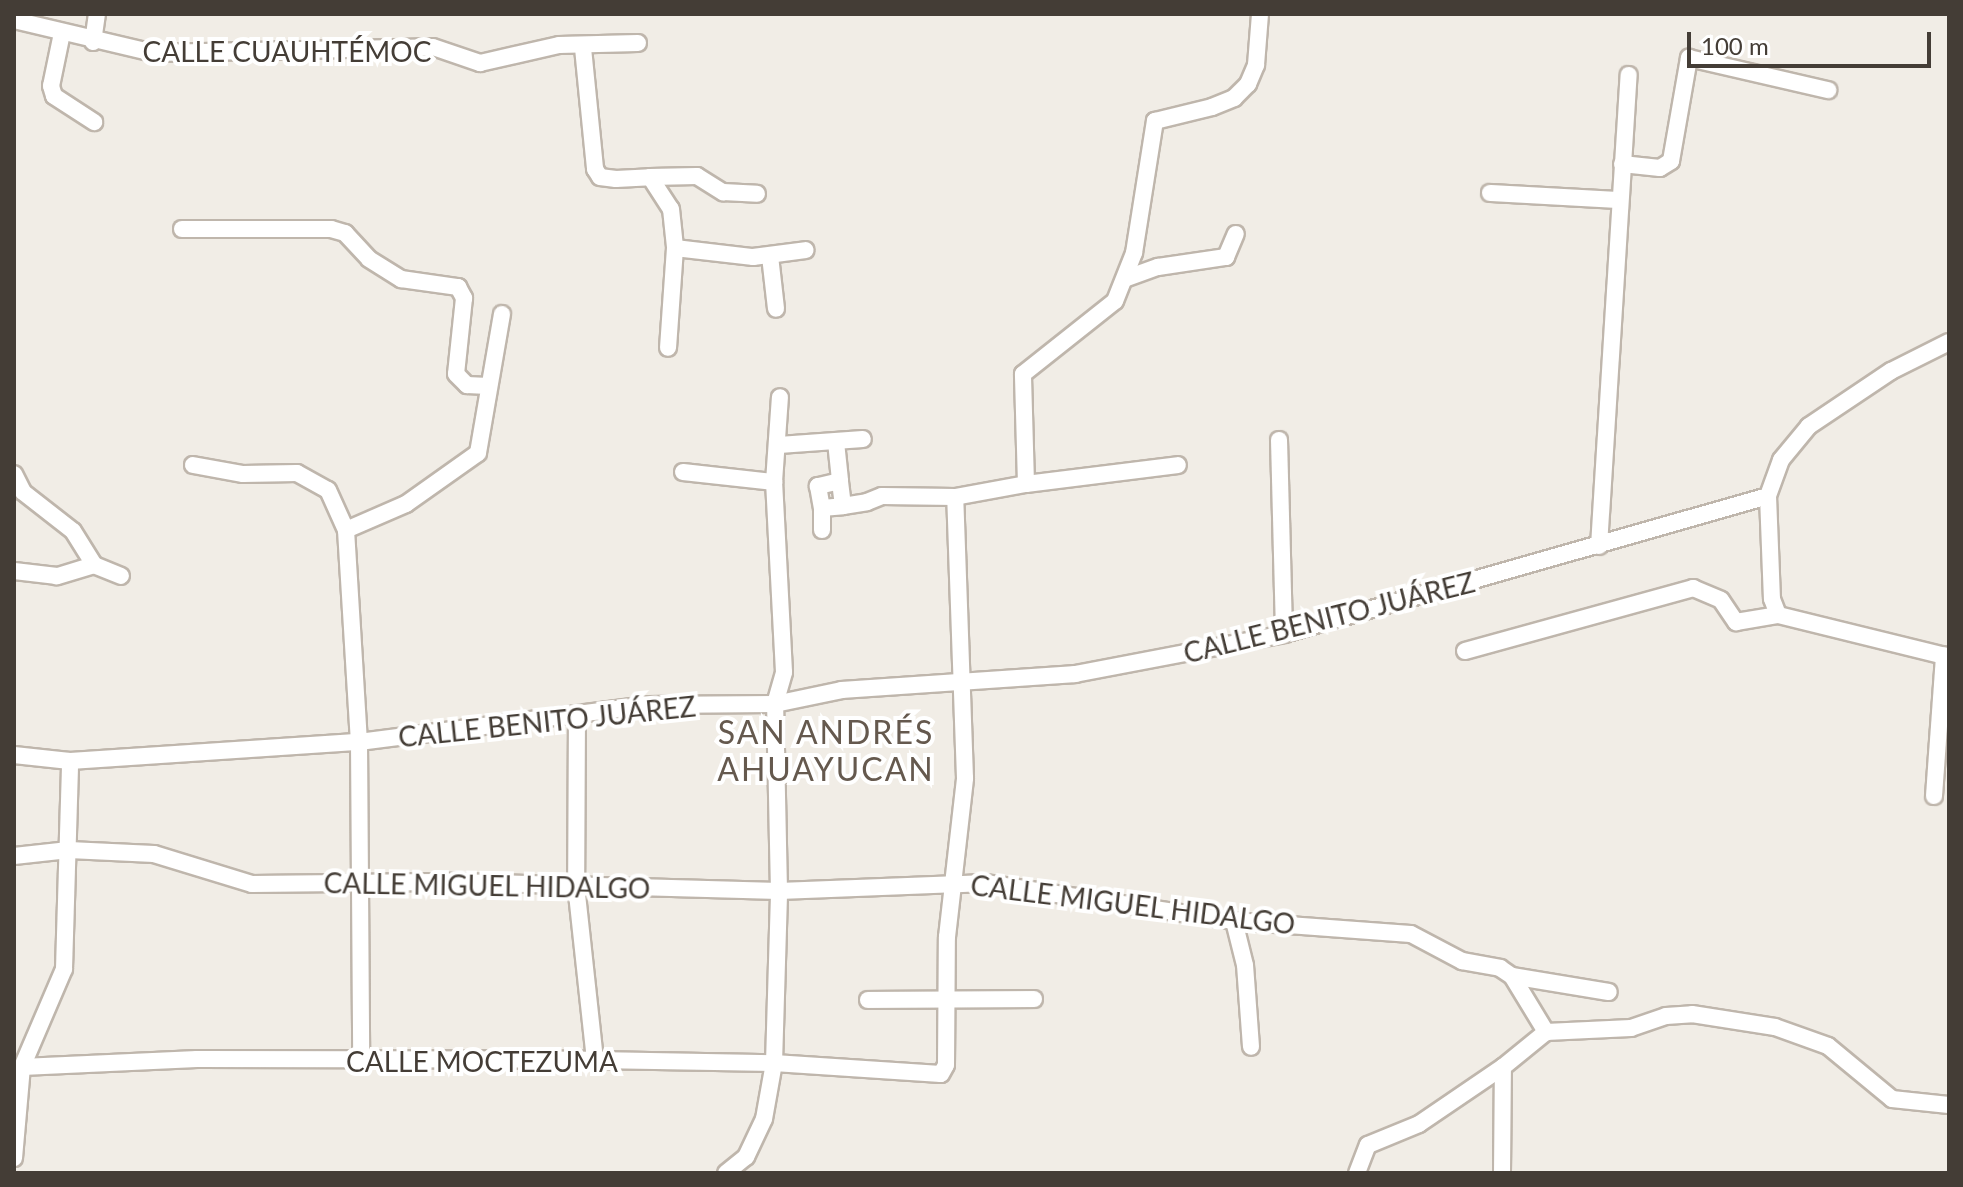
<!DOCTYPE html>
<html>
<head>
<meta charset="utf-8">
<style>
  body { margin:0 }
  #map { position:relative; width:1963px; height:1187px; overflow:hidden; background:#f1ede6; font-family:Lato,sans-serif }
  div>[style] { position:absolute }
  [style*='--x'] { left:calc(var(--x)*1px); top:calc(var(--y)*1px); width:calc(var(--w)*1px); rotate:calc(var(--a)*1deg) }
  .roads { filter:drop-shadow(2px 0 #bfb6ac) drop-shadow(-2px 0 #bfb6ac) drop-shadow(0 2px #bfb6ac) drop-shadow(0 -2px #bfb6ac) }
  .minor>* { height:16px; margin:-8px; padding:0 8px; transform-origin:8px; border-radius:8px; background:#fff }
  span { translate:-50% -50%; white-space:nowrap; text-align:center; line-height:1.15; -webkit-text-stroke:8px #fff; paint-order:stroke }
  .street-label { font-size:28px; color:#443d36 }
  .quarter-label { font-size:32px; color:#65594e; letter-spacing:2px }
  .frame { position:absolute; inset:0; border:16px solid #443d36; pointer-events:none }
  .scale { position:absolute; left:1687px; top:32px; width:244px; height:36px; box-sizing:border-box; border:4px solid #443d36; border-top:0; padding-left:10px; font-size:24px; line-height:28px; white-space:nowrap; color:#443d36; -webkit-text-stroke:6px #fff; paint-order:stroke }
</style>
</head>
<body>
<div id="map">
  <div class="roads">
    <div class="minor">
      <i style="--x:14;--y:20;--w:144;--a:13.3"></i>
      <i style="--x:154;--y:53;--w:279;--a:-1.2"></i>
      <i style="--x:433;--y:47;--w:50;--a:18.8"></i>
      <i style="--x:480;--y:63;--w:81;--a:-12.8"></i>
      <i style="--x:559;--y:45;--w:79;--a:-1.5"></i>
      <i style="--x:62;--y:33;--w:54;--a:101.7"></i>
      <i style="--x:51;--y:86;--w:10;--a:73"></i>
      <i style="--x:54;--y:96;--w:48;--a:33"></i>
      <i style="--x:93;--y:42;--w:28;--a:-82"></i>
      <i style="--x:583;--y:48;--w:122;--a:84.3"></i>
      <i style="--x:595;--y:169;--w:9;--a:58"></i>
      <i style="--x:600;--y:177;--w:16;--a:7"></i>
      <i style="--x:616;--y:179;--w:34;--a:-3"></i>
      <i style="--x:650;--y:177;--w:38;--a:57"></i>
      <i style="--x:671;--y:209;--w:39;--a:84"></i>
      <i style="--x:675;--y:248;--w:100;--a:94"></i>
      <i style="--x:1622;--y:164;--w:38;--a:6"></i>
      <i style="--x:1660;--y:168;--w:13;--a:-32"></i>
      <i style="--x:1671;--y:161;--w:105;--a:-80.1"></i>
      <i style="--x:1689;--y:58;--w:143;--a:13"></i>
      <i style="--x:650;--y:177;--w:47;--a:-1.2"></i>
      <i style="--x:697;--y:176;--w:31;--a:32"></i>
      <i style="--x:723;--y:192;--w:34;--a:3"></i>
      <i style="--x:1490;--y:193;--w:129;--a:3.1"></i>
      <i style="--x:182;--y:229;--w:149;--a:0"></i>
      <i style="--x:331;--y:229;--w:15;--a:16"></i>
      <i style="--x:345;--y:233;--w:35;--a:47"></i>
      <i style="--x:369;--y:259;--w:38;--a:32"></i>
      <i style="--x:401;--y:279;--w:58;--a:8"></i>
      <i style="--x:458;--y:287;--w:13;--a:61"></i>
      <i style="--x:464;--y:298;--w:76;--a:96"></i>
      <i style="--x:456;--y:374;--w:16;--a:45"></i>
      <i style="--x:467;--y:385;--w:21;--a:3"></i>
      <i style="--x:675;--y:248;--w:79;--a:6.6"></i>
      <i style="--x:753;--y:257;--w:53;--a:-7.5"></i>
      <i style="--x:770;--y:256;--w:53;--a:83.5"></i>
      <i style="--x:1127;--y:278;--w:33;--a:-20"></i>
      <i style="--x:1158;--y:267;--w:69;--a:-8.4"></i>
      <i style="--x:1226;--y:257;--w:25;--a:-67"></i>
      <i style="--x:1949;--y:342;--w:65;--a:153.4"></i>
      <i style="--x:1891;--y:371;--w:99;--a:146.1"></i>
      <i style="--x:1809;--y:426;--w:44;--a:129.5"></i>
      <i style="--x:1781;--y:460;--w:38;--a:110"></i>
      <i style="--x:1768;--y:496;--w:103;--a:87.8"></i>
      <i style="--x:1772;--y:599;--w:17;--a:69"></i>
      <i style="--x:1778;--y:615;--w:176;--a:13.8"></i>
      <i style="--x:1279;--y:440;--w:194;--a:88.5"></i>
      <i style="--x:836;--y:442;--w:39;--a:84"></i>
      <i style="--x:779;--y:445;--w:84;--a:-4.1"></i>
      <i style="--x:193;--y:465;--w:51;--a:10.2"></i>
      <i style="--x:243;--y:474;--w:54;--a:-1.1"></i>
      <i style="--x:297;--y:473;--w:35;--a:29"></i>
      <i style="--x:328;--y:490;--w:44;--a:65.8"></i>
      <i style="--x:346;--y:530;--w:212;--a:86.5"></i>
      <i style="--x:359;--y:742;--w:319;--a:89.6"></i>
      <i style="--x:683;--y:472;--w:92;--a:6.3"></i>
      <i style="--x:14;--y:474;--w:20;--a:63"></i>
      <i style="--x:23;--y:492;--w:63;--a:38"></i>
      <i style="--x:73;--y:531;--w:40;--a:58"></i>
      <i style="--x:94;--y:565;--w:39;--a:163"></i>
      <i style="--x:57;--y:576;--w:43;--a:-173.4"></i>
      <i style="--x:1026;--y:484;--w:153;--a:-7.1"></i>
      <i style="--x:843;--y:506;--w:25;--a:-97"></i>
      <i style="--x:840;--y:481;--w:23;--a:167"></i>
      <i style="--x:818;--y:486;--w:22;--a:80"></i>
      <i style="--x:822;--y:508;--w:21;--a:-5"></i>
      <i style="--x:843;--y:506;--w:24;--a:-9"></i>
      <i style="--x:867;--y:502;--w:16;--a:-22"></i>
      <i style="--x:882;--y:496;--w:73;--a:0.8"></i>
      <i style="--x:822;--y:508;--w:22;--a:90"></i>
      <i style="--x:346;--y:530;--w:65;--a:-23.4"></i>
      <i style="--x:406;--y:504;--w:88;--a:-35.3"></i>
      <i style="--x:478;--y:453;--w:141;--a:-80.2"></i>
      <i style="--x:1599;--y:546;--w:472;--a:-86.4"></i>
      <i style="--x:94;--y:565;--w:29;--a:22"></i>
      <i style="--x:1465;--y:651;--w:237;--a:-15.4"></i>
      <i style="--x:1693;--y:588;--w:30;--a:23"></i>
      <i style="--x:1721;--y:600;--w:27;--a:56"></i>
      <i style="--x:1736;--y:622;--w:43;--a:-9.5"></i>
      <i style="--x:577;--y:715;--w:170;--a:90.3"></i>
      <i style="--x:576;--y:885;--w:176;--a:83.8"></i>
      <i style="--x:14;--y:755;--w:56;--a:6.1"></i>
      <i style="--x:70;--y:761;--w:290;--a:-3.8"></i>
      <i style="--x:359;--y:742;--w:291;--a:-7.3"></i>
      <i style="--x:648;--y:705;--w:127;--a:-0.5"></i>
      <i style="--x:775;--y:704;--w:68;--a:-11.8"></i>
      <i style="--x:842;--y:690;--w:234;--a:-3.9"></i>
      <i style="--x:1075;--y:674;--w:213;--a:-10.8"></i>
      <i style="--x:1284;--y:634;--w:503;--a:-15.91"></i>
      <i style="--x:1934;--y:796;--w:141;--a:-85.9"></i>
      <i style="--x:14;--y:856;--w:55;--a:-6.2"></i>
      <i style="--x:69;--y:850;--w:85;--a:2.7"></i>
      <i style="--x:154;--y:854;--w:102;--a:17"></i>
      <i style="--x:252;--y:884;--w:204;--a:-0.6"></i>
      <i style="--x:456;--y:882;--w:323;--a:1.6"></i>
      <i style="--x:779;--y:891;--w:206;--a:-2.2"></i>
      <i style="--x:985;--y:883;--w:252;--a:8.7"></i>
      <i style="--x:1234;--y:921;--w:177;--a:4.2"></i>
      <i style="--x:1411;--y:934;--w:58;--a:27.9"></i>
      <i style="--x:1462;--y:961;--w:39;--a:10"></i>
      <i style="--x:1500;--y:968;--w:14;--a:34"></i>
      <i style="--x:1512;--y:976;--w:66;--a:58.7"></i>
      <i style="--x:1546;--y:1032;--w:85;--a:-2.7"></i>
      <i style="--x:1631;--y:1028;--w:37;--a:-19"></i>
      <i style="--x:1666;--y:1016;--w:26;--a:-4"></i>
      <i style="--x:1692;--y:1014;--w:84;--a:8.9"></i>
      <i style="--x:1775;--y:1027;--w:56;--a:19.7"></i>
      <i style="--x:1828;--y:1046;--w:83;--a:39.6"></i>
      <i style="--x:1892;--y:1099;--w:57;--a:6"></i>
      <i style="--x:1234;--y:921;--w:45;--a:76"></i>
      <i style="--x:1245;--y:965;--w:82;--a:85.8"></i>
      <i style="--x:1512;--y:976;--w:98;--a:9.4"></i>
      <i style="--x:868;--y:1000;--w:166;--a:-0.3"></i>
      <i style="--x:22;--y:1067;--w:175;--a:-2.6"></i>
      <i style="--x:197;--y:1059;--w:398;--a:0.1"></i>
      <i style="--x:595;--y:1060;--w:179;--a:1"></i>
      <i style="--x:774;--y:1063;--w:167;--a:3.8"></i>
      <i style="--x:941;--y:1074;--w:10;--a:-61"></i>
      <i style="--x:946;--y:1065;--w:128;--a:-89.6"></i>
      <i style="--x:947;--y:937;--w:160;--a:-83.5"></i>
      <i style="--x:965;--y:778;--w:281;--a:-92"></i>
      <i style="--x:955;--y:497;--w:72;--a:-10.4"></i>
      <i style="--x:1026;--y:484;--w:110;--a:-91.6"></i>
      <i style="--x:1023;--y:374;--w:117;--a:-38.4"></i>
      <i style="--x:1115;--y:301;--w:52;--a:-68.4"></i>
      <i style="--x:1134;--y:253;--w:134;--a:-81"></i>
      <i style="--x:1155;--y:121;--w:59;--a:-13.8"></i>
      <i style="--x:1212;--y:107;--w:24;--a:-22"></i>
      <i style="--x:1234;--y:98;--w:20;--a:-45"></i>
      <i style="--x:1248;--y:84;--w:21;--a:-67"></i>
      <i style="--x:1256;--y:65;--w:51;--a:-85.5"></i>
      <i style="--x:14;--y:1158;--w:91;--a:-85"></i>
      <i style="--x:22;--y:1067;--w:107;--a:-66.8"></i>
      <i style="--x:64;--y:969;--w:208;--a:-88.3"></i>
      <i style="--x:726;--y:1173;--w:26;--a:-39"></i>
      <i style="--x:746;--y:1157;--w:42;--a:-64.7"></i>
      <i style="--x:764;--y:1119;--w:57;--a:-79.9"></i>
      <i style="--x:774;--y:1063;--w:172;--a:-88.3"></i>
      <i style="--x:779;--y:891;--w:187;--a:-91.2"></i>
      <i style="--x:775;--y:704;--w:33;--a:-74"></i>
      <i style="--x:784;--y:672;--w:190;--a:-93"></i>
      <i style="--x:774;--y:482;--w:85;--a:-86"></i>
      <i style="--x:1357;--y:1173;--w:30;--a:-69"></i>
      <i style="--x:1368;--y:1145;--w:55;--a:-22.4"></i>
      <i style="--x:1419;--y:1124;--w:102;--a:-34.2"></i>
      <i style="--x:1502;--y:1173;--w:106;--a:-89.5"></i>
      <i style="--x:1503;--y:1067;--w:55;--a:-39.1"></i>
    </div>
  </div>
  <div class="street-label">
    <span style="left:287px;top:51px">CALLE CUAUHTÉMOC</span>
    <span style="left:1329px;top:617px;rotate:-14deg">CALLE BENITO JUÁREZ</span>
    <span style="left:547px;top:721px;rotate:-6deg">CALLE BENITO JUÁREZ</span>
    <span style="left:487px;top:885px;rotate:1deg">CALLE MIGUEL HIDALGO</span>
    <span style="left:1133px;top:904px;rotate:7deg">CALLE MIGUEL HIDALGO</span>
    <span style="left:482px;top:1061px">CALLE MOCTEZUMA</span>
  </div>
  <div class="quarter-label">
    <span style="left:826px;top:751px">SAN ANDRÉS<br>AHUAYUCAN</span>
  </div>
  <div class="frame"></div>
  <div class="scale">100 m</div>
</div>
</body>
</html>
